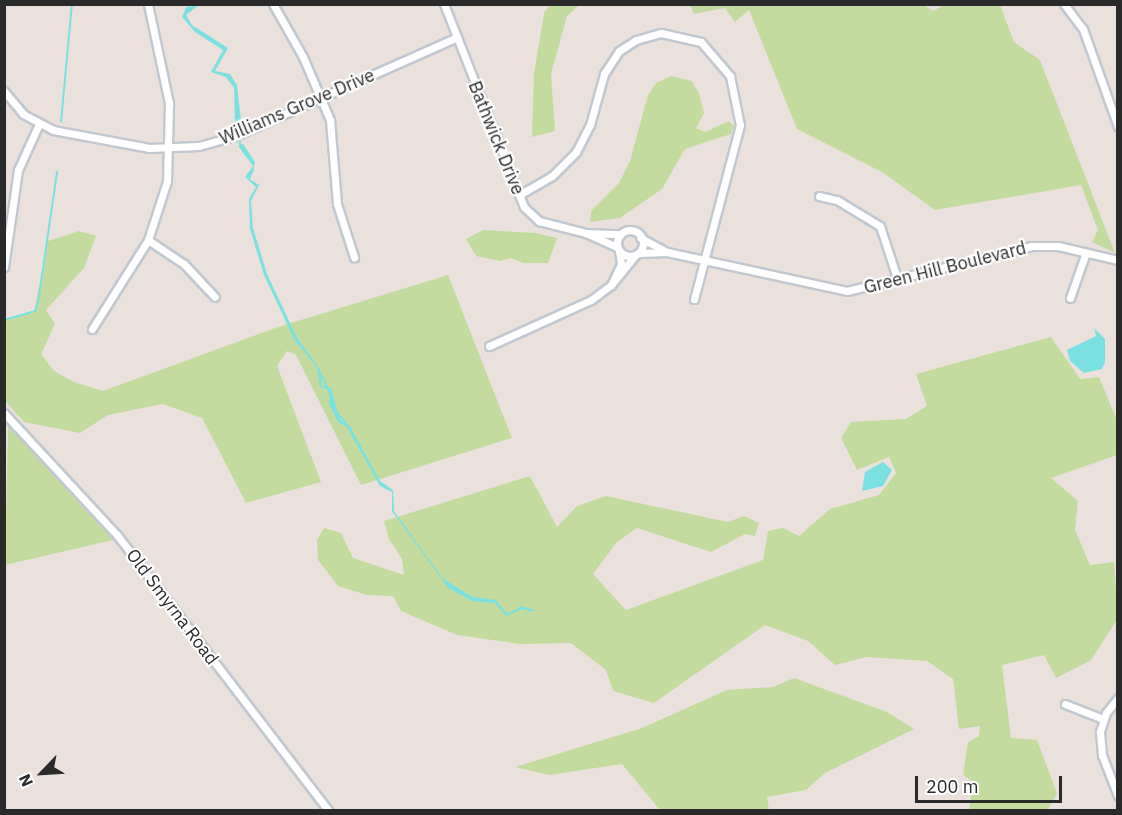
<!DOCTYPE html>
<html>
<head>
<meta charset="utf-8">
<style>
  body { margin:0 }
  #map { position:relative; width:1122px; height:815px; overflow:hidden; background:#eae1dd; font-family:"IBM Plex Sans",sans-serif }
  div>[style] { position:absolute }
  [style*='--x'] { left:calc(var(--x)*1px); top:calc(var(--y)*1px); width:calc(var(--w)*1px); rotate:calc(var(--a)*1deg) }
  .green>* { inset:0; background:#c4db9f }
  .water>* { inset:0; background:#7be1e0 }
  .stream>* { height:1.5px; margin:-0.75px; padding:0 0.75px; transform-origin:0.75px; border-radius:0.75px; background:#7be1e0 }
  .roads { filter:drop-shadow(2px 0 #c1c8cf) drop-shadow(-2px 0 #c1c8cf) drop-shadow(0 2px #c1c8cf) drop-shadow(0 -2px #c1c8cf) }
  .minor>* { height:7px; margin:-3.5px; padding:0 3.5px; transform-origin:3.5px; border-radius:3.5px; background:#fff }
  .minor>.ring { margin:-3.5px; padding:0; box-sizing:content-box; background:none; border:7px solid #fff; border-radius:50% }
  span { translate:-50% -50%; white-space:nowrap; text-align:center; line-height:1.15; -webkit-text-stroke:4.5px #fff; paint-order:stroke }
  .street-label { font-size:18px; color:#2a2a2a }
  .frame { position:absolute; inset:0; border:6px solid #2a2a2a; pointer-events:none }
  .north { position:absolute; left:12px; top:743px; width:60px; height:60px; -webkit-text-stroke:4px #fff; paint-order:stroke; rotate:245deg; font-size:16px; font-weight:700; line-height:24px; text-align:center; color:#2a2a2a }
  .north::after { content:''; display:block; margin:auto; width:21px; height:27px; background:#2a2a2a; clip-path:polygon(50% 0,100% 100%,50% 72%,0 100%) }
  .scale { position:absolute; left:915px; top:776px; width:147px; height:27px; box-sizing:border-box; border:3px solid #2a2a2a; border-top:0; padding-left:8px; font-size:18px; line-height:21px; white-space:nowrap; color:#2a2a2a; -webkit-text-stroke:4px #fff; paint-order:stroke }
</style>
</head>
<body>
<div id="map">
  <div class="green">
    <i style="clip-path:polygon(550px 5px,579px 5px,567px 16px,551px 74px,555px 131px,532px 137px,534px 73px,544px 13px)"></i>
    <i style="clip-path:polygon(924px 5px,933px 11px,944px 5px,1000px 5px,1014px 42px,1040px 60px,1115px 253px,1092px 242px,1098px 230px,1081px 185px,935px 210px,882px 172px,797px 129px,749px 10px,735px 22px,725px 8px,694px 14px,690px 5px)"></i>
    <i style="clip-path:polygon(671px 76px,692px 81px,699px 94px,704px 113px,696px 128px,705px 132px,729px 121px,734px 126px,731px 134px,685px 149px,662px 189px,620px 218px,590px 222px,591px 211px,619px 183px,630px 161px,648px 95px,656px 83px)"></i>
    <i style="clip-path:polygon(483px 230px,535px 233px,557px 238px,548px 263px,523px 263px,511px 258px,500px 261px,476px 256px,466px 239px)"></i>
    <i style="clip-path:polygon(79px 231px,96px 236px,84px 268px,46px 310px,55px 324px,41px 354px,54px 371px,74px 382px,103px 391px,278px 327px,448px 275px,512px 438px,361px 485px,296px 355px,287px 351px,277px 366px,321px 482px,246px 503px,202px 418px,163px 404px,108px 415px,80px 433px,24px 422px,5px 401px,4px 319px,34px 312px,48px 241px)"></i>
    <i style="clip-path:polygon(1051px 337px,1080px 379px,1099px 377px,1117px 420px,1117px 455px,1051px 478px,1078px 501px,1075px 530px,1090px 565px,1114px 562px,1118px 618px,1091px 660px,1056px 678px,1044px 655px,1002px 665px,1011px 738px,1037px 740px,1057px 793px,1048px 810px,969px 810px,973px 782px,963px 775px,968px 742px,979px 736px,980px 726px,959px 729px,953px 679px,927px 661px,866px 657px,835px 665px,808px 641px,765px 625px,654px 703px,613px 691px,606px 670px,571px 643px,520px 644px,457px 635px,401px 611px,393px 596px,367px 595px,338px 586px,318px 560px,317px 540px,324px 528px,341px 533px,353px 558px,404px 575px,402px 559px,389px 539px,384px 521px,530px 476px,557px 527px,577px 506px,606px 496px,728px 522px,744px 516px,759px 523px,755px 536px,745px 534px,711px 552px,637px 528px,617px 542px,593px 574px,626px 610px,763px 560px,768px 531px,783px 528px,799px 536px,830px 509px,879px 495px,896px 473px,889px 457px,857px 470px,841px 438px,851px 422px,906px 419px,927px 406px,916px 374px)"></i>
    <i style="clip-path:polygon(8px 426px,113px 540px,5px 565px)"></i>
    <i style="clip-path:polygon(794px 678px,887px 712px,914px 729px,825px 773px,806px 790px,767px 797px,769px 810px,660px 810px,622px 764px,549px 775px,515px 767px,642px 728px,727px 690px,773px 687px)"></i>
  </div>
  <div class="water">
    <i style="clip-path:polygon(199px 5px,186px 15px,192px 25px,228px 48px,215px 71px,230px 74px,237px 85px,241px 121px,235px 124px,234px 88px,226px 77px,211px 72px,223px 50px,195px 32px,182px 17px,186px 7px)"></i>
    <i style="clip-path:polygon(243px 144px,255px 162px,253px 170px,248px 178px,259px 185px,251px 201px,253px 228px,267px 274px,297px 338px,320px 369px,322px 386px,331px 388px,340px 420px,350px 426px,380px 481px,393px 490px,394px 511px,442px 578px,472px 597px,496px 600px,507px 614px,522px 606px,534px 610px,562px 582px,532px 612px,522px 609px,506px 616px,495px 603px,472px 601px,448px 588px,392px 511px,392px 492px,380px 486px,347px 427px,338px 422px,329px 404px,330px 390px,320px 387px,317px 367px,295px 341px,264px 275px,250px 229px,249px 199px,256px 187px,245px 177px,253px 166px,238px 146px)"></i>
    <i style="clip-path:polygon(1094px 328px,1105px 339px,1105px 362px,1102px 369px,1084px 373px,1070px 361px,1067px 350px,1096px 336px)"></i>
    <i style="clip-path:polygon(883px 462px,892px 470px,883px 486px,862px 491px,865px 472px)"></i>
  </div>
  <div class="stream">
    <i style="--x:238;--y:121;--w:10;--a:84"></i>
    <i style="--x:61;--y:122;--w:119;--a:-84.7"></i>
    <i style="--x:239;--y:136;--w:10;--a:79"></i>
    <i style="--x:249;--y:179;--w:10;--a:-66"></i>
    <i style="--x:4;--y:320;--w:32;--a:-16"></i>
    <i style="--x:35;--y:311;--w:9;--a:-69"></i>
    <i style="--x:38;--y:303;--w:132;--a:-81.7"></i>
    <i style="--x:320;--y:372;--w:25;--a:64"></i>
    <i style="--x:336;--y:411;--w:16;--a:50"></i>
    <i style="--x:353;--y:435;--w:16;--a:60"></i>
  </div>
  <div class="roads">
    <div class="minor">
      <i style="--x:273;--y:4;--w:61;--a:60.5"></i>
      <i style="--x:303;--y:57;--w:69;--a:66.8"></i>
      <i style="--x:330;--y:120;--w:84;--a:85.2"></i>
      <i style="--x:337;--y:204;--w:56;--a:72.2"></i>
      <i style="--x:444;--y:4;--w:218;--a:68.5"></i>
      <i style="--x:524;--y:207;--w:21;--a:43"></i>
      <i style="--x:539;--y:221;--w:49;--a:14.3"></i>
      <i style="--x:1064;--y:4;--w:31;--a:53"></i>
      <i style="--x:1083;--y:29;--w:104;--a:70.3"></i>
      <i style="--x:4;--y:91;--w:30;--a:50"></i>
      <i style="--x:23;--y:114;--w:34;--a:28"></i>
      <i style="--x:53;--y:130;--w:98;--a:10.6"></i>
      <i style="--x:149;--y:148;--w:50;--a:-2.3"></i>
      <i style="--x:199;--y:146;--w:37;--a:-16"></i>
      <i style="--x:235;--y:136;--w:243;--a:-24"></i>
      <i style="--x:519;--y:195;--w:38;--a:-30"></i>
      <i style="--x:552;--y:176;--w:34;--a:-45"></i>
      <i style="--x:576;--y:152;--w:30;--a:-63"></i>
      <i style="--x:590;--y:125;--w:53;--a:-74.6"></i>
      <i style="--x:604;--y:74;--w:27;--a:-57"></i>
      <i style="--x:619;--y:51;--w:20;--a:-33"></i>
      <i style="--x:636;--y:40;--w:26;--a:-16"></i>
      <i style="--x:661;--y:33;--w:41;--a:12.7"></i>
      <i style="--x:701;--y:42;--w:45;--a:49.5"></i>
      <i style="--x:730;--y:76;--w:50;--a:78.5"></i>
      <i style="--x:740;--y:125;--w:180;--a:104.8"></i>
      <i style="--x:819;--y:196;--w:18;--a:13"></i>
      <i style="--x:837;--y:200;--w:50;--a:31.2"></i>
      <i style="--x:880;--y:226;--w:58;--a:71.9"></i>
      <i class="ring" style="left:617px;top:230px;width:19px;height:19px"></i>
      <i style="--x:148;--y:240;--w:43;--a:33.7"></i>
      <i style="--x:184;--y:264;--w:45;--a:46.8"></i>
      <i style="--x:617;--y:247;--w:34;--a:-156"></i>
      <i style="--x:586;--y:233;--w:34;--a:2"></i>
      <i style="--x:619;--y:251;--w:13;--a:81"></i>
      <i style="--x:621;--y:264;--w:23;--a:115"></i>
      <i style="--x:611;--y:285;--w:38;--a:-51"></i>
      <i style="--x:667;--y:252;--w:184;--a:12.2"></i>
      <i style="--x:847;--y:291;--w:189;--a:-13.7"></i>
      <i style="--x:1031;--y:246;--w:27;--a:0"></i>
      <i style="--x:1058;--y:246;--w:62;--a:13.1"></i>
      <i style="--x:639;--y:253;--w:28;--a:-2"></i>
      <i style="--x:667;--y:252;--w:30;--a:-152"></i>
      <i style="--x:4;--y:267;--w:98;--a:-81.8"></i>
      <i style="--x:18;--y:170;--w:51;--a:-65.5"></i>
      <i style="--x:1070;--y:298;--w:46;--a:-70.8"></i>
      <i style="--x:92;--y:329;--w:105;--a:-57.8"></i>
      <i style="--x:148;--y:240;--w:62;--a:-72.1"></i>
      <i style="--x:167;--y:181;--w:78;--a:-88.5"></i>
      <i style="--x:169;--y:103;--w:101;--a:-102"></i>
      <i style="--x:489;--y:346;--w:112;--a:-24.3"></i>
      <i style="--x:591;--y:300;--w:25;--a:-37"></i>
      <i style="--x:4;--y:413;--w:166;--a:47.2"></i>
      <i style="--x:117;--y:535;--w:347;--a:52.5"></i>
      <i style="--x:1118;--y:698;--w:19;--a:129"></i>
      <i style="--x:1106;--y:713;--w:20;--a:108"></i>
      <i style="--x:1100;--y:732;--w:23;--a:85"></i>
      <i style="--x:1102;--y:755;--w:44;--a:68.7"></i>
      <i style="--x:1065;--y:704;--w:41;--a:21.5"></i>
    </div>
  </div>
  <div class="street-label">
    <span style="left:297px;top:107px;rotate:-23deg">Williams Grove Drive</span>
    <span style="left:496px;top:138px;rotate:68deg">Bathwick Drive</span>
    <span style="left:945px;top:268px;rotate:-14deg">Green Hill Boulevard</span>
    <span style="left:172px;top:607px;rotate:53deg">Old Smyrna Road</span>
  </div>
  <div class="frame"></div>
  <div class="north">N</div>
  <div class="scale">200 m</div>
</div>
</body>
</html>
